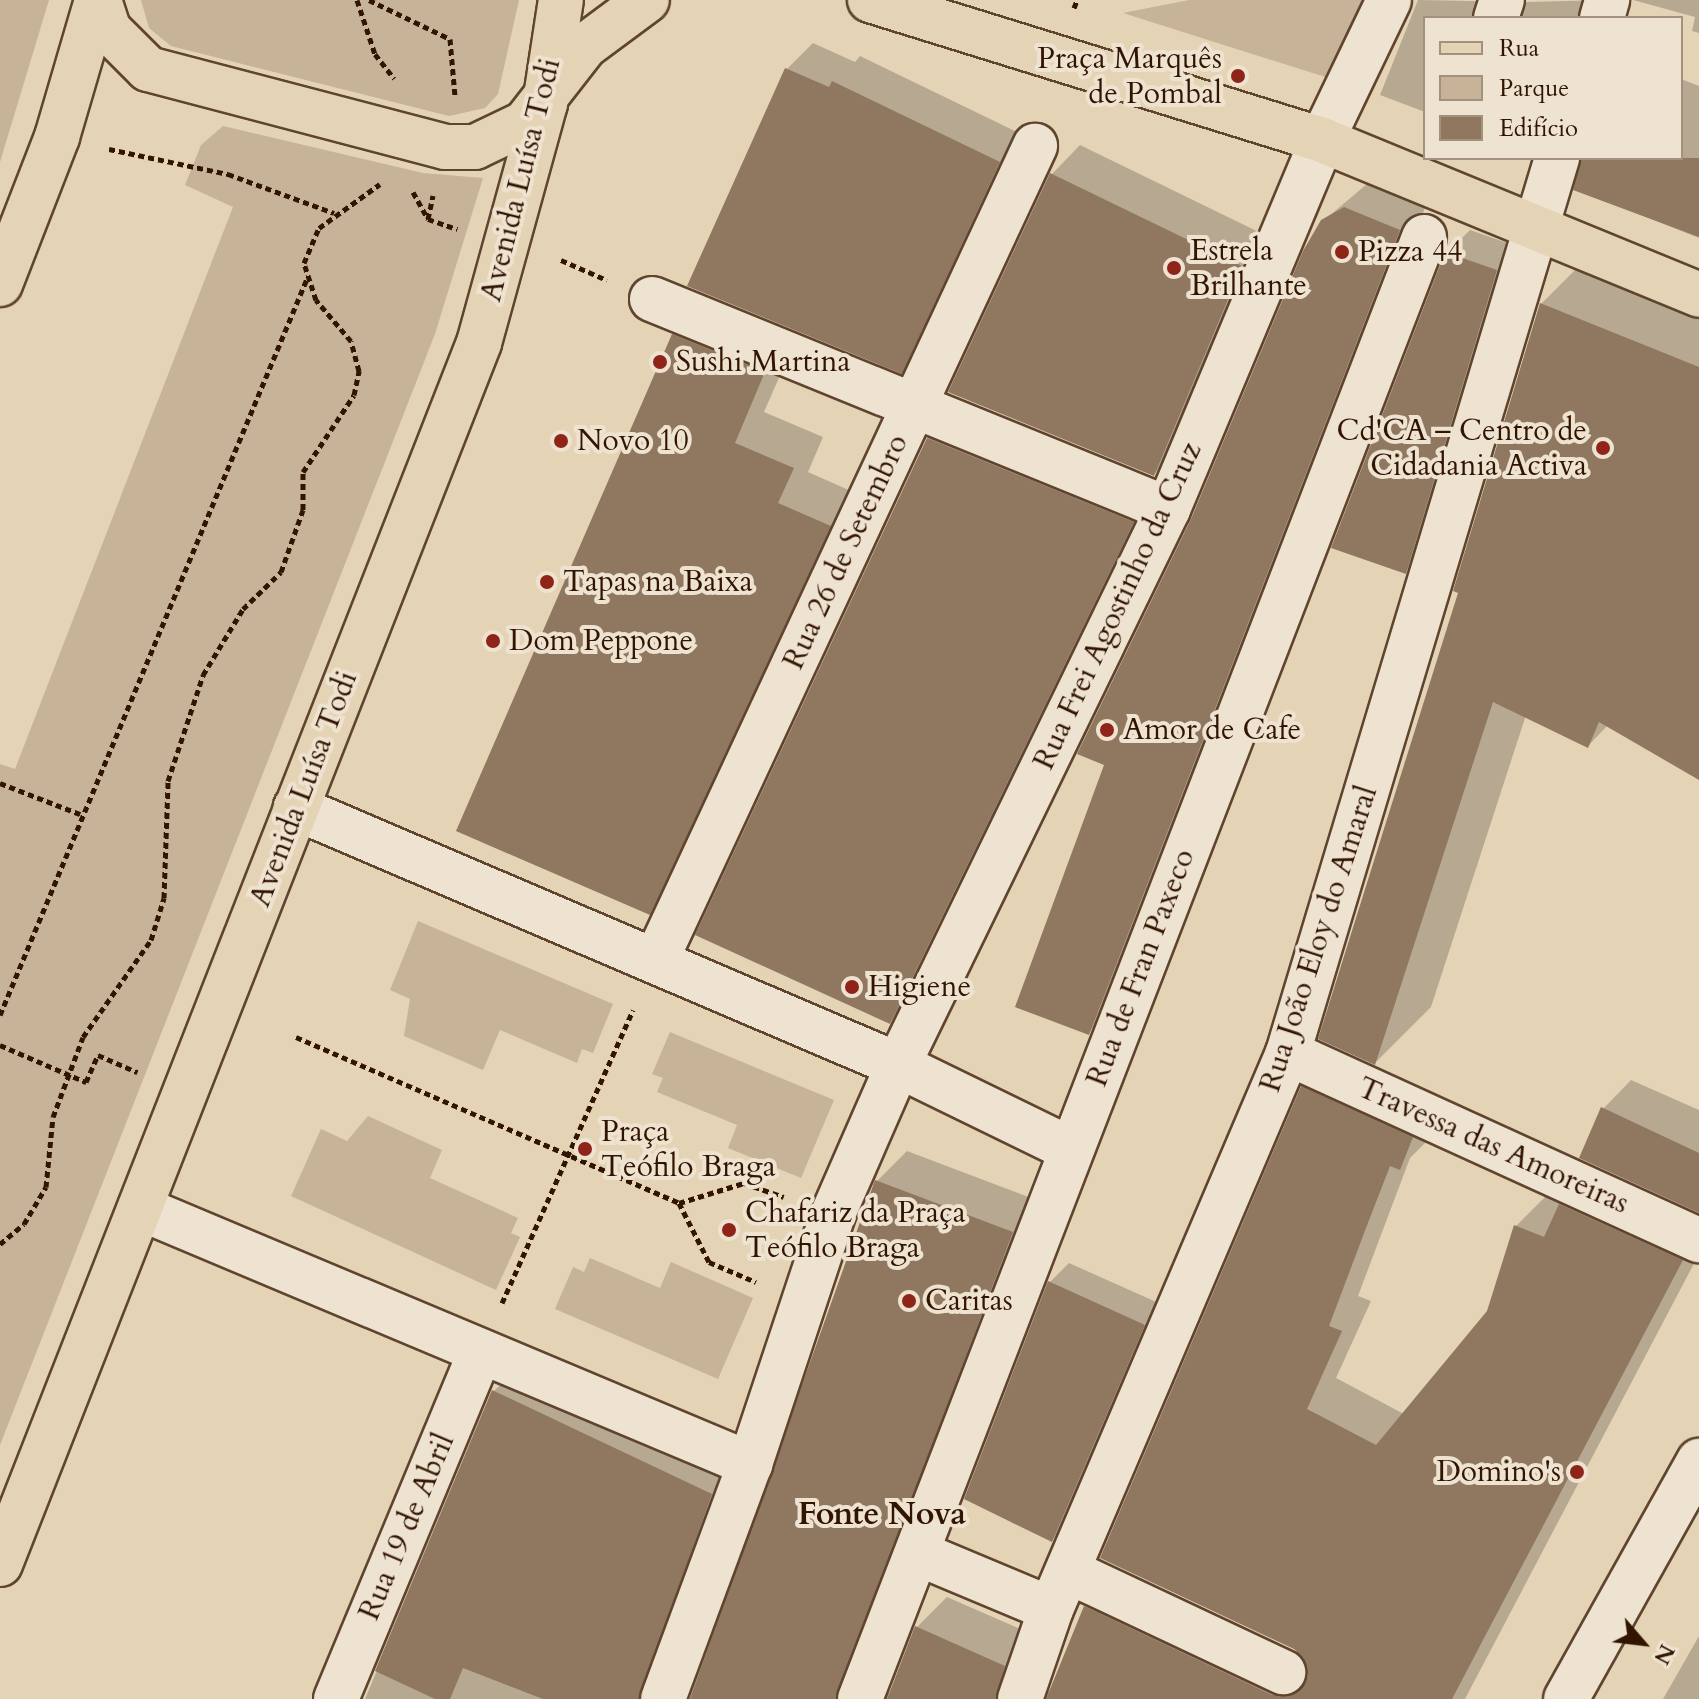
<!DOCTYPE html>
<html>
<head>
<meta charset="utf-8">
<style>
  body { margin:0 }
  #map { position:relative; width:1699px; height:1699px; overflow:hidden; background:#e5d3b6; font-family:Cardo,serif }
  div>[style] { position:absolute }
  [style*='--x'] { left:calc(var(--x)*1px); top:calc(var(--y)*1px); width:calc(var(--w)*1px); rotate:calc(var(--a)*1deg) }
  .green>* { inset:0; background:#c7b397 }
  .shadow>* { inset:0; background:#0003 }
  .building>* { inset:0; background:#8f785f }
  .path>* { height:5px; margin-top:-2.5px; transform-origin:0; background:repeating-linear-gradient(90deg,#321500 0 6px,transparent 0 10px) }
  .roads { filter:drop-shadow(2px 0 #5f442e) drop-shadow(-2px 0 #5f442e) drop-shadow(0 2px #5f442e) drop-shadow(0 -2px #5f442e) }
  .street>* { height:44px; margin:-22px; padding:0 22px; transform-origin:22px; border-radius:22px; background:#eee2d0 }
  .secondary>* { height:44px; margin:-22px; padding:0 22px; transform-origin:22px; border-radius:22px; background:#eee2d0 }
  .primary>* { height:44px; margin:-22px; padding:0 22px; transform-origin:22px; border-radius:22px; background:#e5d3b6 }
  .dots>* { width:22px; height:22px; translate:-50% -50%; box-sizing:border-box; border:4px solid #eee2d0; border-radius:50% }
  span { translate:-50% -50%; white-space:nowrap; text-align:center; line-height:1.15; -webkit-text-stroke:8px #eee2d0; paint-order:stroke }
  .poi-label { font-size:30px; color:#321500 }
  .right { translate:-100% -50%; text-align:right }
  .left { translate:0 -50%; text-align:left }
  .street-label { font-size:30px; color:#321500 }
  .neighbourhood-label { font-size:32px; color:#321500; font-weight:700 }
  .legend { position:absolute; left:1423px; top:16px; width:260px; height:144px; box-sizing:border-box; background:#eee2d0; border:2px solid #a3907d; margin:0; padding:10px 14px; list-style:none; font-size:24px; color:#321500 }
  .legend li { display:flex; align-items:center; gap:16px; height:40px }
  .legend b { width:40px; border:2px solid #a3907d }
  .north { position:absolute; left:1603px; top:1603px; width:80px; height:80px; -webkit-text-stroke:6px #eee2d0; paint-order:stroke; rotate:118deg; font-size:22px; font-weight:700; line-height:32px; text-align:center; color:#321500 }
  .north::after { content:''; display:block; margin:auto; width:28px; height:36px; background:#321500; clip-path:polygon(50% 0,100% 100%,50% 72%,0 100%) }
</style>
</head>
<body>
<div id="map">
  <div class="green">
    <i style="clip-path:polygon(0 0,49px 0,0 162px)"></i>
    <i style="clip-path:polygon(141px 0,519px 0,498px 94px,485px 108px,449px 116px,171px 46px,149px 28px)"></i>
    <i style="clip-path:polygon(1189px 0,1362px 0,1362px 6px,1338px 81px,1123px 13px)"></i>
    <i style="clip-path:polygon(223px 126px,423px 173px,483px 178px,435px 334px,0 1445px,0 764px,15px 769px,233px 207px,185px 185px,201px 145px)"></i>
    <i style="clip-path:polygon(418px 921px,613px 1004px,593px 1053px,582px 1049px,577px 1063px,500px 1030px,483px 1070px,404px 1036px,410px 999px,390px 990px)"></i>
    <i style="clip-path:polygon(670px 1032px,834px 1100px,801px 1178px,728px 1148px,737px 1125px,657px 1092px,663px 1078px,652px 1074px)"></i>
    <i style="clip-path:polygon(368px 1116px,442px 1150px,430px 1178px,518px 1218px,511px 1233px,520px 1237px,496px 1290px,291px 1196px,321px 1129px,347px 1141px)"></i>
    <i style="clip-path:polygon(590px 1258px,660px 1288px,671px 1262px,753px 1298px,718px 1379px,555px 1309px,573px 1267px,584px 1272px)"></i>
  </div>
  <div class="shadow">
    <i style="clip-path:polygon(1418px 0,1527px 2px,1605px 0,1598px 18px,1425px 18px,1425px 112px,1380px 95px)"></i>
    <i style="clip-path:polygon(1633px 0,1699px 0,1699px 33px,1692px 31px,1695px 17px)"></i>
    <i style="clip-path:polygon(813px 43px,855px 62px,860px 56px,1025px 136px,927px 345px,901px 371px,787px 69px)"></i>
    <i style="clip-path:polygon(1681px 79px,1699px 86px,1699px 238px,1576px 189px,1582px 158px,1681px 158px)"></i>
    <i style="clip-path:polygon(1080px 145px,1269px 237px,1182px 446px,1154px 474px,951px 391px,1052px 174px)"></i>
    <i style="clip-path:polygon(1374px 178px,1428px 200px,1118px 1003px,1089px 1032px,1193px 519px,1322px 222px)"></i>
    <i style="clip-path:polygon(1470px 230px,1519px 247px,1428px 549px,1405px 572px,1447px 253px)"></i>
    <i style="clip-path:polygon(1597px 248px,1699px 289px,1699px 778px,1608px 725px,1588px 746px,1526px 715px,1431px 1007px,1375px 1063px,1461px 592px,1541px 304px)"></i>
    <i style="clip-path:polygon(704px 304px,795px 341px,764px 412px,823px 437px,808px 472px,860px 495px,680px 882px,649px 912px,673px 335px)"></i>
    <i style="clip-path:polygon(958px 409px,1162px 492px,919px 992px,890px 1022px,928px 439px)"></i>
    <i style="clip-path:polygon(1333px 1057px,1430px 1138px,1410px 1158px,1358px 1296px,1371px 1301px,1336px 1378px,1404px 1414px,1488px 1312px,1516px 1226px,1546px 1196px,1563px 1202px,1591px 1175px,1699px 1254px,1465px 1699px,365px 1699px,494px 1391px,524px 1361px,741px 1464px,684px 1693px,690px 1692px,877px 1181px,907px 1151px,1042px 1202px,870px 1684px,891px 1693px,917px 1627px,947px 1597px,1034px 1635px,1049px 1692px,1086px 1607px,1116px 1577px,1309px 1668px,1295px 1648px,1303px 1088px)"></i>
    <i style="clip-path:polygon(1631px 1080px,1699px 1110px,1699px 1213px,1603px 1109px)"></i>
    <i style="clip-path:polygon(1069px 1263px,1163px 1305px,1071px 1521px,1052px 1540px,1050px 1282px)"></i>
    <i style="clip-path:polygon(1699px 1636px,1699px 1699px,1663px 1699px)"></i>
  </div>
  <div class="building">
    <i style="clip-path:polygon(785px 68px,829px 87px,832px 81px,1000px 162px,902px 374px,687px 286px)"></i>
    <i style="clip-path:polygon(1581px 158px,1699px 158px,1699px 237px,1573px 190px)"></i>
    <i style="clip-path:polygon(1050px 173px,1242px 266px,1154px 476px,948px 392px)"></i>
    <i style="clip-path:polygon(1344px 207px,1400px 230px,1089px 1035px,1015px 1007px,1104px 765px,1077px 754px,1191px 519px,1303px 251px,1321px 220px)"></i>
    <i style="clip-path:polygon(1445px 252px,1497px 270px,1406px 574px,1331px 548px)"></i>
    <i style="clip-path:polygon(1540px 303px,1699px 367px,1699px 780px,1599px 722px,1588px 748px,1493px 702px,1375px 1065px,1318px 1039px,1458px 593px,1453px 591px)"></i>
    <i style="clip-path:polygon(672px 334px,765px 372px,735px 443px,794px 468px,778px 503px,831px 526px,650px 915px,456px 831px)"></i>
    <i style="clip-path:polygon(927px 438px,1134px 522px,890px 1024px,695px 935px)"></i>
    <i style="clip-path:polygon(1301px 1086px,1413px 1137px,1400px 1170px,1390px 1166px,1366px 1228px,1329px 1326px,1342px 1331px,1307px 1409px,1376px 1445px,1487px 1311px,1514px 1225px,1544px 1237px,1559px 1204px,1683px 1260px,1452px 1699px,1046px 1699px,1084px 1606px,1272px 1695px,1297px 1693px,1306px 1682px,1304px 1658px,1294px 1649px,1100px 1558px)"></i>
    <i style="clip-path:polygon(1601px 1107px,1699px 1153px,1699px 1213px,1579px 1158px)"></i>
    <i style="clip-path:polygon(875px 1180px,1013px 1232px,836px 1699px,690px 1699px)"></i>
    <i style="clip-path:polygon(1048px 1281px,1145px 1325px,1052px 1542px,964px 1499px)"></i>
    <i style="clip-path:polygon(492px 1390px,712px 1494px,639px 1699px,543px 1699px,463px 1668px,450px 1699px,435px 1699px,375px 1671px)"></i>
    <i style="clip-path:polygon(915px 1626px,1005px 1666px,996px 1699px,887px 1699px)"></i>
  </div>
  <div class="path">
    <i style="--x:357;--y:0;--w:57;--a:71.6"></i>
    <i style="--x:375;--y:54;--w:31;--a:52"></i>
    <i style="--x:369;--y:0;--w:90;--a:25.7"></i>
    <i style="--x:450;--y:39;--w:57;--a:85"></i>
    <i style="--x:1074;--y:8;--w:9;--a:-69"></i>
    <i style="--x:109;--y:149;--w:122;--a:11.9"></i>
    <i style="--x:228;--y:174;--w:113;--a:20.2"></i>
    <i style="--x:413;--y:192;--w:31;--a:61"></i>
    <i style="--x:428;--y:219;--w:24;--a:-78"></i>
    <i style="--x:428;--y:219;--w:31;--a:19"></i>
    <i style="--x:561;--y:260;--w:50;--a:23.5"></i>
    <i style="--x:0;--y:783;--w:86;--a:21.2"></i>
    <i style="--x:0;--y:1015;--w:801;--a:-67.37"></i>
    <i style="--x:296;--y:1037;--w:417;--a:23.4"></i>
    <i style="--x:679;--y:1203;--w:66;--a:63"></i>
    <i style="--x:709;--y:1262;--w:51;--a:23.1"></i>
    <i style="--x:0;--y:1045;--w:94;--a:23.3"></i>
    <i style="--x:86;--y:1082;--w:30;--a:-66"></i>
    <i style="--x:98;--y:1055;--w:43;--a:23.6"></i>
    <i style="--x:679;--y:1203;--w:68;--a:-17.1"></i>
    <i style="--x:744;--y:1183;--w:42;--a:19.3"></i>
    <i style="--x:0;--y:1244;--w:31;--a:-40"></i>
    <i style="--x:24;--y:1224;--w:43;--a:-59.3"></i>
    <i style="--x:46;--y:1187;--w:70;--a:-84.3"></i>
    <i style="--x:53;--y:1117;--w:85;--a:-69.4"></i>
    <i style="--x:83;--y:1037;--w:118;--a:-55"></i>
    <i style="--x:151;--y:940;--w:44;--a:-72.8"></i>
    <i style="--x:164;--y:898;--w:117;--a:-88"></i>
    <i style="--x:168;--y:781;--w:112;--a:-71.7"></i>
    <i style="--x:203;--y:675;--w:77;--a:-58.8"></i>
    <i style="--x:243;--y:609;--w:53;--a:-44.2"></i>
    <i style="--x:281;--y:572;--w:66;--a:-70.5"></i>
    <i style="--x:303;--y:510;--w:38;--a:-90"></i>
    <i style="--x:303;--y:472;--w:92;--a:-56.5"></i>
    <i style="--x:354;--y:395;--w:25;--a:-78"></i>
    <i style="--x:359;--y:371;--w:31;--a:-105"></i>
    <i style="--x:351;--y:341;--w:54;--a:-130.5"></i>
    <i style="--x:316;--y:300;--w:39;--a:-108"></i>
    <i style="--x:304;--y:263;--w:38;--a:-67"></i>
    <i style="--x:319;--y:228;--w:75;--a:-35.8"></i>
    <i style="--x:502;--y:1303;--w:321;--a:-65.9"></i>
  </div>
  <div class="roads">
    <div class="street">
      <i style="--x:1496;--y:18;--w:19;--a:-72"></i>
      <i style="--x:1602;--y:18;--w:19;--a:-74"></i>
      <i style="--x:652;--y:299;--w:557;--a:22.15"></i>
      <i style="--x:657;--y:958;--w:896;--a:-65.04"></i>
      <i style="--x:1288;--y:1053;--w:452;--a:24.5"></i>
      <i style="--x:1070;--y:1149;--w:191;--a:-154"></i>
      <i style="--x:898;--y:1065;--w:618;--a:-64.1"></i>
      <i style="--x:1168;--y:509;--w:400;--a:-67.3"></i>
      <i style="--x:1322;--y:140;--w:155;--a:-64.4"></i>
      <i style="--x:140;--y:1208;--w:662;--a:22.77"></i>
      <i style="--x:750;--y:1464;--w:263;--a:-71.6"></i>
      <i style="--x:833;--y:1214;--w:163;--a:-66.4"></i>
      <i style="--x:898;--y:1065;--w:655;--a:-156.88"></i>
      <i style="--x:917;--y:1553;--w:145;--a:22.7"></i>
      <i style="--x:1068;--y:1571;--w:238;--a:25.2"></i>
      <i style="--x:336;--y:1699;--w:373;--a:-67.4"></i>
      <i style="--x:663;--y:1699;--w:251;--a:-69.7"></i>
      <i style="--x:860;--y:1699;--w:1567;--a:-68.9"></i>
      <i style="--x:1020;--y:1699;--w:95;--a:-71"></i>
      <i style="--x:1051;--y:1609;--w:604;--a:-66.91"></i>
      <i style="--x:1288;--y:1053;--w:935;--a:-73.27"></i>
    </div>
    <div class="secondary">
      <i style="--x:1566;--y:1699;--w:273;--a:-60.8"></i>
    </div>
    <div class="primary">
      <i style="--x:99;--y:0;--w:32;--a:72"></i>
      <i style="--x:109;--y:30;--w:55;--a:45"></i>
      <i style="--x:148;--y:69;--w:307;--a:14.7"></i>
      <i style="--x:445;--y:147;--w:30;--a:0"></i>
      <i style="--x:475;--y:147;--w:55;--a:-25.6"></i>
      <i style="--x:525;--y:123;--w:98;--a:-52.1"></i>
      <i style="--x:585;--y:46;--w:77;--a:-36.6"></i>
      <i style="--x:870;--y:0;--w:473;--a:17.2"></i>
      <i style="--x:1322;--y:140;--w:408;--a:22.3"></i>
      <i style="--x:0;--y:284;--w:158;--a:-68.8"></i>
      <i style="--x:57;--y:137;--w:143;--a:-73.7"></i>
      <i style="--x:0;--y:1564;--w:1312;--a:-68.58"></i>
      <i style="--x:479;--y:343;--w:248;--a:-74.6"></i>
      <i style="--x:545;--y:104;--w:105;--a:-81.3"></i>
    </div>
  </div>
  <div class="dots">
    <i style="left:1238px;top:76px;background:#8f2418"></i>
    <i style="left:1342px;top:252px;background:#8f2418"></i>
    <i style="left:1174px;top:268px;background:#8f2418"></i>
    <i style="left:660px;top:362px;background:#8f2418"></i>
    <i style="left:561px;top:441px;background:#8f2418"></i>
    <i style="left:1603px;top:448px;background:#8f2418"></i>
    <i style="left:547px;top:582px;background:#8f2418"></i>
    <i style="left:493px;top:641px;background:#8f2418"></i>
    <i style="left:1107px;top:730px;background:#8f2418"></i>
    <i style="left:852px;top:987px;background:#8f2418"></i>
    <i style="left:585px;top:1149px;background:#8f2418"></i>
    <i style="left:729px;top:1230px;background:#8f2418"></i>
    <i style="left:909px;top:1301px;background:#8f2418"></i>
    <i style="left:1577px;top:1472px;background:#8f2418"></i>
  </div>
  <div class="poi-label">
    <span class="right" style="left:1222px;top:76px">Praça Marquês<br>de Pombal</span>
    <span class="left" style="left:1190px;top:268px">Estrela<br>Brilhante</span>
    <span class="left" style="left:1358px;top:252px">Pizza 44</span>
    <span class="left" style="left:676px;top:362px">Sushi Martina</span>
    <span class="right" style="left:1587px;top:448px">Cd'CA – Centro de<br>Cidadania Activa</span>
    <span class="left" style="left:577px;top:441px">Novo 10</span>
    <span class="left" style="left:563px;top:582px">Tapas na Baixa</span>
    <span class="left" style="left:509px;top:641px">Dom Peppone</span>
    <span class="left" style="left:1123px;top:730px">Amor de Cafe</span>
    <span class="left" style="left:868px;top:987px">Higiene</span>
    <span class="left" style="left:601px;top:1149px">Praça<br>Teófilo Braga</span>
    <span class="left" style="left:745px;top:1230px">Chafariz da Praça<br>Teófilo Braga</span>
    <span class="left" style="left:925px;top:1301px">Caritas</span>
    <span class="right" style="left:1561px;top:1472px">Domino's</span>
  </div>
  <div class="street-label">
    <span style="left:521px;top:180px;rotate:-76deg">Avenida Luísa Todi</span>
    <span style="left:846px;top:552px;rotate:-65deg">Rua 26 de Setembro</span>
    <span style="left:1118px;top:606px;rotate:-65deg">Rua Frei Agostinho da Cruz</span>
    <span style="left:304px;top:789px;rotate:-69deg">Avenida Luísa Todi</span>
    <span style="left:1319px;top:939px;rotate:-72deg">Rua João Eloy do Amaral</span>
    <span style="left:1141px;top:968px;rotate:-69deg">Rua de Fran Paxeco</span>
    <span style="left:1493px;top:1146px;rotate:24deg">Travessa das Amoreiras</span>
    <span style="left:407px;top:1527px;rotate:-67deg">Rua 19 de Abril</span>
  </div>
  <div class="neighbourhood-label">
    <span style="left:882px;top:1514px">Fonte Nova</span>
  </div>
  <ul class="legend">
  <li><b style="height:10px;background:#e5d3b6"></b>Rua</li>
  <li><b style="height:22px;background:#c7b397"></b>Parque</li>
  <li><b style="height:22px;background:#8f785f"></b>Edifício</li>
  </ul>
  <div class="north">N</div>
</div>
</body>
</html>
